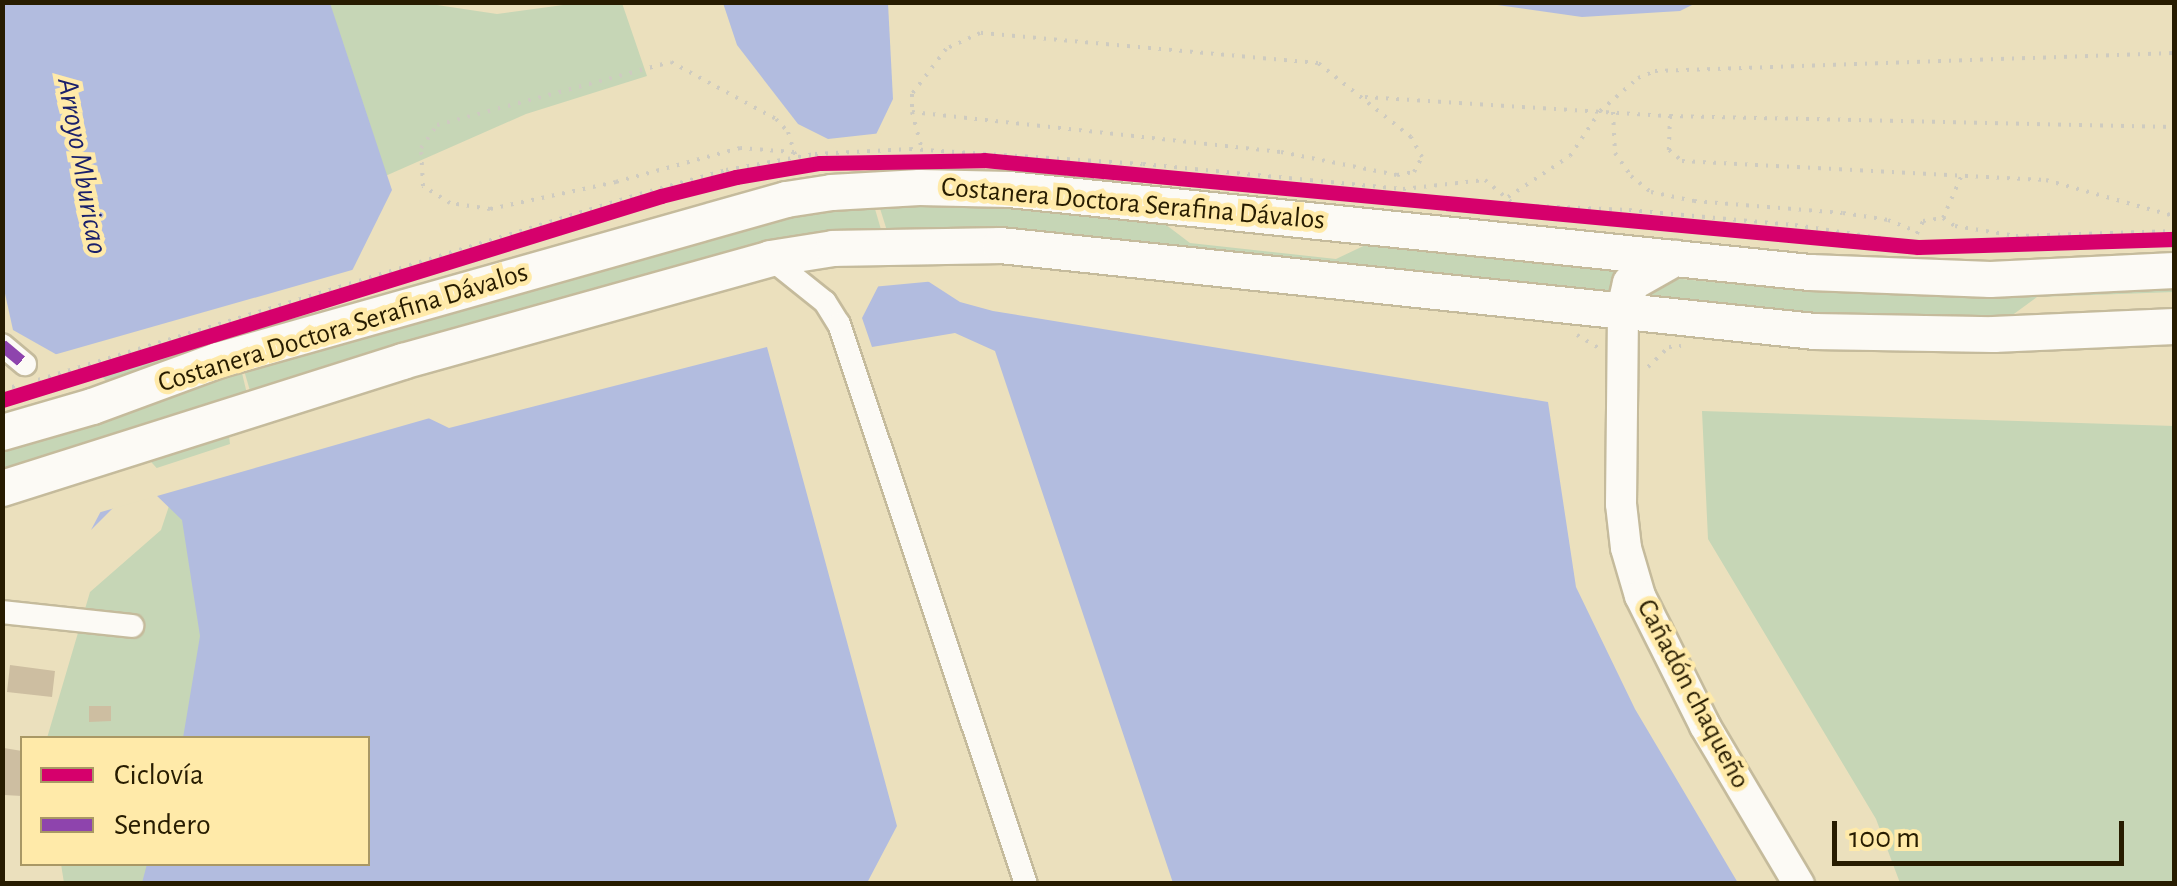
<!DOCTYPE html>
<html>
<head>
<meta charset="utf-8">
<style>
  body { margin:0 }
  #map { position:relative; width:2177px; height:886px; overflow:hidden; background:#ebe0bd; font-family:"Alegreya Sans",sans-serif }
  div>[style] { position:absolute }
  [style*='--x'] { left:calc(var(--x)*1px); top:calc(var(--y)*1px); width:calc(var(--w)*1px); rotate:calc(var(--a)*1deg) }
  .green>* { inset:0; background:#c6d6b6 }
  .water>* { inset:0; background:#b2bcdf }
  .pier>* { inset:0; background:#ebe0bd }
  .building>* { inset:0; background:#cdbea1 }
  .path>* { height:4px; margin-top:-2px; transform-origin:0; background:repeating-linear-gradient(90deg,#cecbc0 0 2.5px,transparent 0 10.5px) }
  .roads { filter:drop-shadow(2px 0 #c5bb9c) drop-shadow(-2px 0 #c5bb9c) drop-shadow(0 2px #c5bb9c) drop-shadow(0 -2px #c5bb9c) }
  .minor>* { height:22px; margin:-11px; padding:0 11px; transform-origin:11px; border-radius:11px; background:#fcfaf5 }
  .secondary>* { height:30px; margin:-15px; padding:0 15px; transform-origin:15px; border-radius:15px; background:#fcfaf5 }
  .trunk>* { height:35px; margin:-17.5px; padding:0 17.5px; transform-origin:17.5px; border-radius:17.5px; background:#fcfaf5 }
  .quiet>* { height:12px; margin-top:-6px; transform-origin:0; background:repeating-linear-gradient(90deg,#8e44ad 0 25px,transparent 0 37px) }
  .cycleway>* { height:15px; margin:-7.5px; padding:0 7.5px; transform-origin:7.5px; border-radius:7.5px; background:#d6006c }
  span { translate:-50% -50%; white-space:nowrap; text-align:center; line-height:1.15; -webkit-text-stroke:9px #ffeaa9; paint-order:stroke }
  .street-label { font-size:28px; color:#271c00 }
  .water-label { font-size:30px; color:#1a206b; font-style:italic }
  .frame { position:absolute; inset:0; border:5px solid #271c00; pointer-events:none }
  .legend { position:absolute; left:20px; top:736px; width:350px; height:130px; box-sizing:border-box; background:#ffeaa9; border:2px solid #a99865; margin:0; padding:12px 18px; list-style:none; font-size:30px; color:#271c00 }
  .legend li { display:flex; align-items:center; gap:20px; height:50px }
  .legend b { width:50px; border:2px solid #a99865 }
  .scale { position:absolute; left:1832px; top:821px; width:292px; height:45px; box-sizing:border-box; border:5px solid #271c00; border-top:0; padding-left:12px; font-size:30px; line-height:35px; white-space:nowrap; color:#271c00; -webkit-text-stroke:8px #ffeaa9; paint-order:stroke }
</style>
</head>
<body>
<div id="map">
  <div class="green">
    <i style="clip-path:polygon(417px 2px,497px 14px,578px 3px,622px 3px,647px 76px,526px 114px,374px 181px,217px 318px,223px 374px,241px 369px,249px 402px,226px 410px,233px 470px,645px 883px,64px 883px,61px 864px,368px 864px,368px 738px,47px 738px,90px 592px,161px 530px,175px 488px,142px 452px,3px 477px,3px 442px,118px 394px,82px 355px,3px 3px)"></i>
    <i style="clip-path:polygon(947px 198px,1157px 218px,1190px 243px,1336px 259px,1376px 240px,1624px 265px,1608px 296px,888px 234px,878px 202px)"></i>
    <i style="clip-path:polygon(873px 202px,882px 233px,253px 401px,243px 367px,701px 229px)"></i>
    <i style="clip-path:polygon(1682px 279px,1814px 292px,2174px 283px,2174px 292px,2037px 297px,2007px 319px,1814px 315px,1638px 298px,1668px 280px)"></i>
    <i style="clip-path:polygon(1702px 411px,2174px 426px,2174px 883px,1900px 883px,1876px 819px,1708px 539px)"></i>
  </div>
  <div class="water">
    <i style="clip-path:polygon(2px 3px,330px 3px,392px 190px,348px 279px,75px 365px,13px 330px,2px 280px)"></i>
    <i style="clip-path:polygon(723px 3px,888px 3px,893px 99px,871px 145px,846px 148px,798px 124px,737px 45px)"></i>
    <i style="clip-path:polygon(1483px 3px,1696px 3px,1680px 11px,1582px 17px)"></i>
    <i style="clip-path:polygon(909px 269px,960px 302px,993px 311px,1548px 402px,1576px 587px,1635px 709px,1738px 883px,1173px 883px,995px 351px,955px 333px,872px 347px,862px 318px,885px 273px)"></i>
    <i style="clip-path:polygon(767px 347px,897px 826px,867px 883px,142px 883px,147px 864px,368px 864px,368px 738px,183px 738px,200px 636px,182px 520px,155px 494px,121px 500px,91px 530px,113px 488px,387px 398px,449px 428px)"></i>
  </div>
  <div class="pier">
    <i style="clip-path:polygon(882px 133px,873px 149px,846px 153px,819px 140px)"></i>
    <i style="clip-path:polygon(908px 265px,936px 281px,872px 287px,883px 268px)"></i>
    <i style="clip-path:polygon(359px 268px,350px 284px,77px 370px,50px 356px)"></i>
    <i style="clip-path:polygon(386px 393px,437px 416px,94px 514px,111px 483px)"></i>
  </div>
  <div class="building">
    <i style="clip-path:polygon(10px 665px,55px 671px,52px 697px,7px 692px)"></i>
    <i style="clip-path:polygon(89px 706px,111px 706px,111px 721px,89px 722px)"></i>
    <i style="clip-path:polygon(4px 748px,22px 751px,22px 796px,4px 795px)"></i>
  </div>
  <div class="path">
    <i style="--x:1365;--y:97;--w:306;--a:3.6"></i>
    <i style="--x:1670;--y:116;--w:504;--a:1.25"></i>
    <i style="--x:912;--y:112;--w:371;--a:6.2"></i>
    <i style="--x:1281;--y:152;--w:118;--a:11.2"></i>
    <i style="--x:1397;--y:175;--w:17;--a:-10"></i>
    <i style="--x:1414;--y:172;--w:17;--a:-62"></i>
    <i style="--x:1422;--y:157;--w:23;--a:-119"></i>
    <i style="--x:1411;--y:137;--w:119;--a:-141.5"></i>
    <i style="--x:1318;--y:63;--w:339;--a:-174.9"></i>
    <i style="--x:980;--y:33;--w:38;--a:155"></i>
    <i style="--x:946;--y:49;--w:56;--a:127.1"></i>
    <i style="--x:912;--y:94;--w:18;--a:90"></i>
    <i style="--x:912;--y:112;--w:39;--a:75"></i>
    <i style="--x:1613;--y:112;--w:41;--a:87.2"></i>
    <i style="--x:1615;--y:153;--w:28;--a:55"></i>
    <i style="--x:1631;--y:176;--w:26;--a:39"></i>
    <i style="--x:1651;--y:192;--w:44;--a:11.8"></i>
    <i style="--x:1694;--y:201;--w:149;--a:4.6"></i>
    <i style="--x:1843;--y:213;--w:46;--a:8.8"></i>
    <i style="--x:1888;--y:220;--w:31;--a:22"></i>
    <i style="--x:1670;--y:116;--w:34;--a:92"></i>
    <i style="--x:1669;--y:150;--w:17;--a:40"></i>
    <i style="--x:1682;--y:161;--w:364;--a:3"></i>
    <i style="--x:2046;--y:180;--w:133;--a:15.7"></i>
    <i style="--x:794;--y:152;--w:54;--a:-175.8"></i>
    <i style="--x:740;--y:148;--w:129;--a:164.7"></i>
    <i style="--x:616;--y:182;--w:129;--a:167.9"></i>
    <i style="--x:490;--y:209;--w:40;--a:-171.5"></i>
    <i style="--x:450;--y:203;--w:32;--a:-148"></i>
    <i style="--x:423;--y:186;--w:38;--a:-93"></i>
    <i style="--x:421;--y:148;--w:28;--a:-55"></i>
    <i style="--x:437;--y:125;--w:242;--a:-15.1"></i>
    <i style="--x:671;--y:62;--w:119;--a:28.5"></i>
    <i style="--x:776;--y:119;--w:18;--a:47"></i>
    <i style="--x:788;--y:132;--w:21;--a:73"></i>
    <i style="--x:794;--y:152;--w:4;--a:63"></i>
    <i style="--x:1508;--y:197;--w:74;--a:-33.5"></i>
    <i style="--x:1570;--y:156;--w:54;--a:-56.3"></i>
    <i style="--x:1600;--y:111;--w:50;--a:-41"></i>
    <i style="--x:1638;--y:78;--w:18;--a:-22"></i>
    <i style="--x:1655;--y:71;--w:519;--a:-1.99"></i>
    <i style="--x:1943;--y:218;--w:45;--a:-66.3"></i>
    <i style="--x:1577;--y:335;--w:26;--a:31"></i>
    <i style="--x:1648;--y:367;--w:29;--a:-44"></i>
    <i style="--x:1669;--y:347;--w:12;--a:-5"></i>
    <i style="--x:38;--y:380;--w:630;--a:-17.17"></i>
    <i style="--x:640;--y:194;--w:89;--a:-15.6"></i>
    <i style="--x:726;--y:170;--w:90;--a:-10.2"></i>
    <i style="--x:815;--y:154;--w:95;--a:-3"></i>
    <i style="--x:910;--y:149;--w:233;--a:3.7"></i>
    <i style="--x:1143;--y:164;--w:261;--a:5.5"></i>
    <i style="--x:1403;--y:189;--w:82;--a:-6.3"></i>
    <i style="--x:1485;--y:180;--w:39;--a:40"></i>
    <i style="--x:1515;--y:205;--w:114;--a:2.5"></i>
    <i style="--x:1629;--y:210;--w:167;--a:5.2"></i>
    <i style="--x:1795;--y:225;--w:118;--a:8.7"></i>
    <i style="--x:1912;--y:243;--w:25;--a:-63"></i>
    <i style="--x:1923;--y:221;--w:20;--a:-9"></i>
    <i style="--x:1943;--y:218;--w:14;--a:34"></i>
    <i style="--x:1955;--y:226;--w:62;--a:9.3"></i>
    <i style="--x:2016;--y:236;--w:158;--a:-1.8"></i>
    <i style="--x:2;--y:390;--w:18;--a:-16"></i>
  </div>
  <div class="roads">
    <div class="minor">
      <i style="--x:770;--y:258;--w:70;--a:38.7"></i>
      <i style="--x:825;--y:302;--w:26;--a:58"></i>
      <i style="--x:839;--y:324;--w:590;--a:71.53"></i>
      <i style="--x:2;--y:345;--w:30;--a:40"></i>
      <i style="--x:2;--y:612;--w:131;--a:6.1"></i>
    </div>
    <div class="secondary">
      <i style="--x:1623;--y:313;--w:191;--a:90.6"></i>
      <i style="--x:1621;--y:504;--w:44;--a:83.5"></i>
      <i style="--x:1626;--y:548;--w:50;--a:73.7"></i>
      <i style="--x:1640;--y:596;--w:145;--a:63.4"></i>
      <i style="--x:1705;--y:726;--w:184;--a:59.3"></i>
    </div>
    <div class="trunk">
      <i style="--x:1623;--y:313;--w:31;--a:-77"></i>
      <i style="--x:1630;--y:283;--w:51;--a:-29.6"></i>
      <i style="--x:2;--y:432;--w:94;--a:-16.1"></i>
      <i style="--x:92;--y:406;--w:133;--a:-20.2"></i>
      <i style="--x:217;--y:360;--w:591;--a:-15.8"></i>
      <i style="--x:786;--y:199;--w:46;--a:-8.8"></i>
      <i style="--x:831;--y:192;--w:88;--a:-3.3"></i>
      <i style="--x:919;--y:187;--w:90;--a:1.3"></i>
      <i style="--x:1009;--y:189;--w:805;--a:5.92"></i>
      <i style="--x:1810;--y:272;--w:180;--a:2.2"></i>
      <i style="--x:1990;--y:279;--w:184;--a:-2.8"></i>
      <i style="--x:2;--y:488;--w:420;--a:-17.6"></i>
      <i style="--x:402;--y:361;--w:382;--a:-15.6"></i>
      <i style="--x:770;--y:258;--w:64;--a:-9"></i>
      <i style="--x:833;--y:248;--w:167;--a:-1"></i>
      <i style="--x:1000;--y:245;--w:819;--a:6.03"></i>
      <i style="--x:1814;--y:331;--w:179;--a:1"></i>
      <i style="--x:1993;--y:334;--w:181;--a:-2.5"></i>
    </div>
  </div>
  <div class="quiet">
    <i style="--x:2;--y:345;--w:30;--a:40"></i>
  </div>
  <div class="cycleway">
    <i style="--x:2;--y:400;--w:690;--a:-17.2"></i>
    <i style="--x:661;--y:196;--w:77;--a:-14.2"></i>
    <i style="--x:736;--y:177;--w:85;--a:-9.5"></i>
    <i style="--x:820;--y:163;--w:164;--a:-1"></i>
    <i style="--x:984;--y:160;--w:938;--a:5.32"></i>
    <i style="--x:1918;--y:247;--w:256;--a:-1.8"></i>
  </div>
  <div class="street-label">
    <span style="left:1133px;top:204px;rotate:5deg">Costanera Doctora Serafina Dávalos</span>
    <span style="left:343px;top:328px;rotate:-17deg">Costanera Doctora Serafina Dávalos</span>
    <span style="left:1693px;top:694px;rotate:62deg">Cañadón chaqueño</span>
  </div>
  <div class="water-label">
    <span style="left:82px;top:166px;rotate:80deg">Arroyo Mburicao</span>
  </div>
  <div class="frame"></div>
  <ul class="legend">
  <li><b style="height:12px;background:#d6006c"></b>Ciclovía</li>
  <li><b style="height:12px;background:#8e44ad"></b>Sendero</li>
  </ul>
  <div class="scale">100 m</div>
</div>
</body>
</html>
